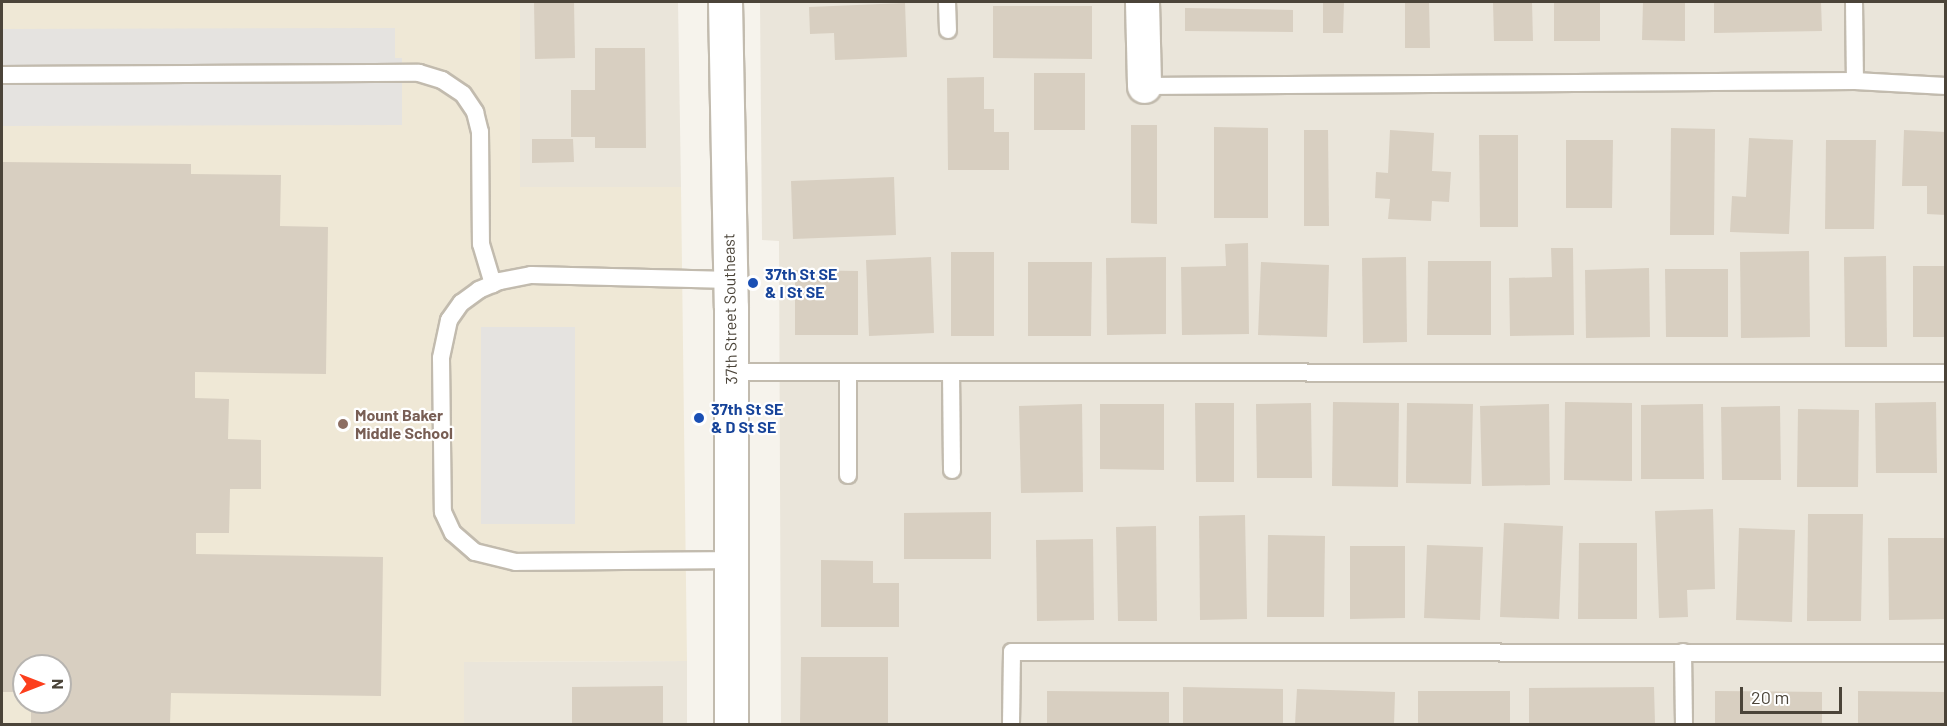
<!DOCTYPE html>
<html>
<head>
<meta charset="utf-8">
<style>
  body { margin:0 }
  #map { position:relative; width:1947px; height:726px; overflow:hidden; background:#f6f3ec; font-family:Barlow,sans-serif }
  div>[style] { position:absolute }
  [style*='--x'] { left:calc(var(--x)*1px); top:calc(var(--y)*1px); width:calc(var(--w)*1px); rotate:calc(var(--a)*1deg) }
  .residential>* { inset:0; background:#eae5da }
  .education>* { inset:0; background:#efe8d6 }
  .parking>* { inset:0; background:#e5e3e0 }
  .building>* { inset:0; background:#d8cfc1 }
  .roads { filter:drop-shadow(2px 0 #c2bbae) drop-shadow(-2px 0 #c2bbae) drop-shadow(0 2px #c2bbae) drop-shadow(0 -2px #c2bbae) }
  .service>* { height:16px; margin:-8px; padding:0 8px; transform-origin:8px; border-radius:8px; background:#fff }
  .minor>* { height:33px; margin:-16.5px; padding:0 16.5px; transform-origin:16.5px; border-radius:16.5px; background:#fff }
  .tertiary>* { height:33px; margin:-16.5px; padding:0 16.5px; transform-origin:16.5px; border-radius:16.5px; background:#fff }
  .dots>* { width:16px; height:16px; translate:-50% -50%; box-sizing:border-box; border:3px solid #fff; border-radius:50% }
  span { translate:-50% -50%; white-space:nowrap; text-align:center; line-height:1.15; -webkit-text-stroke:4.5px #fff; paint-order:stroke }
  .transit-label { font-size:16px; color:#164399; font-weight:700 }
  .left { translate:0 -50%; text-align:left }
  .street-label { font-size:16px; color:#4b4439 }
  .education-label { font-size:16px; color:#785e54; font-weight:700 }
  .frame { position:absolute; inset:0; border:3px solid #4b4439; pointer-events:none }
  .north { position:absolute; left:12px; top:654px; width:60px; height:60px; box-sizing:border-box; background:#fff; border:2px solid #b7b4b0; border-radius:50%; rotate:90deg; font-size:16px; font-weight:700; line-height:24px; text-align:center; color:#4b4439 }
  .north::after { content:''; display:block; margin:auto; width:21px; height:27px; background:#fc3f1d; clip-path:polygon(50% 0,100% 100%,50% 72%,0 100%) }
  .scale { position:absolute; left:1740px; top:687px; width:102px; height:27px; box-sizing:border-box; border:3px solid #4b4439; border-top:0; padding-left:8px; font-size:18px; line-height:21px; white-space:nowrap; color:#4b4439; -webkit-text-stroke:4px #fff; paint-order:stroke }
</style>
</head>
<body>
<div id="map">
  <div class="residential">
    <i style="clip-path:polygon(520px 2px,678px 2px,681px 187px,519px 187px)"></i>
    <i style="clip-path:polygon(760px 2px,1945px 2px,1945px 724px,781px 724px,779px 241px,762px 240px)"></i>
    <i style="clip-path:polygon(687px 661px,687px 724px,371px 724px,464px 723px,463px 662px)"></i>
  </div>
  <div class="education">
    <i style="clip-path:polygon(evenodd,2px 2px,520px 2px,520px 187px,681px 187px,687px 661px,464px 662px,464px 723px,2px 724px,2px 2px,24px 666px,60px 666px,60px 702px,24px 702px,24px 666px)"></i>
  </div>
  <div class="parking">
    <i style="clip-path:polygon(395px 28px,395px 58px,402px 58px,402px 125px,2px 126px,2px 29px)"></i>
    <i style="clip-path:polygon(481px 327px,575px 327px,575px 524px,481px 524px)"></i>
  </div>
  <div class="building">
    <i style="clip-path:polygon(534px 2px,574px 2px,575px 58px,535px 59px)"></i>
    <i style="clip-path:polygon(1323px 2px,1344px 2px,1343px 33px,1323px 33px)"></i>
    <i style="clip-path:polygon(1405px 2px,1429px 2px,1430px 48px,1405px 48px)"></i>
    <i style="clip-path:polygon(1493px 2px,1532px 2px,1533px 41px,1494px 41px)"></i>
    <i style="clip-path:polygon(1554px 2px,1600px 2px,1600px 41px,1554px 41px)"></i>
    <i style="clip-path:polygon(1643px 2px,1685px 2px,1685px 41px,1642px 40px)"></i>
    <i style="clip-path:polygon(1714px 2px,1821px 2px,1822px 31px,1714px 33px)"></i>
    <i style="clip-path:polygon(905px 3px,907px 57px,835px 60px,834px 33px,810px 34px,809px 7px)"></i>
    <i style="clip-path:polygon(993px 6px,1092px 6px,1092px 59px,993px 58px)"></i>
    <i style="clip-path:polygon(1185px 8px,1293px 10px,1293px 32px,1185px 31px)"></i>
    <i style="clip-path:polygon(595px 48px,645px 48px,646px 148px,595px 148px,595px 137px,571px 137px,571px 90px,595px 90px)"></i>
    <i style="clip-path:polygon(1034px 73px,1085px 73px,1085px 130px,1034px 130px)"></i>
    <i style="clip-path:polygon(984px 77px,984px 109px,994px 109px,994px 132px,1009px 132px,1009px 170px,948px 170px,947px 78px)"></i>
    <i style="clip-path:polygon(1131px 125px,1157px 125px,1157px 224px,1131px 223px)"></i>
    <i style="clip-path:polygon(1214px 127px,1268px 128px,1268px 218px,1214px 218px)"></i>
    <i style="clip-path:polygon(1671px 128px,1715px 129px,1714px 235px,1670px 235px)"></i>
    <i style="clip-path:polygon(1304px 130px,1328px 130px,1329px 226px,1304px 226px)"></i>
    <i style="clip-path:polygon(1390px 130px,1434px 133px,1432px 171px,1451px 172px,1449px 202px,1432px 201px,1431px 221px,1388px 219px,1390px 199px,1375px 198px,1376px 172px,1388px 173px)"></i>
    <i style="clip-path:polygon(1904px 130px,1946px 132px,1946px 215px,1927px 214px,1927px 186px,1902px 186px)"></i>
    <i style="clip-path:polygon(1479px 135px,1518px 135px,1518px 227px,1480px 227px)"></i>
    <i style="clip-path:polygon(1749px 138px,1793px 140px,1789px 234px,1730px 232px,1732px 196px,1746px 197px)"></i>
    <i style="clip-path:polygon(532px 139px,573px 139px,574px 162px,532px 163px)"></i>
    <i style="clip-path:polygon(1566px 140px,1613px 140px,1612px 208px,1566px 208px)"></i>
    <i style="clip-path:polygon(1826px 140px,1876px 140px,1874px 229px,1825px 229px)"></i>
    <i style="clip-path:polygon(2px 162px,191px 164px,191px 174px,281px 175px,280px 226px,328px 227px,326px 374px,195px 372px,195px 398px,229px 399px,228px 439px,261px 440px,261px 489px,230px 489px,229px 533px,196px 533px,196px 554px,383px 557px,381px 696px,171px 693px,170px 724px,31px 724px,31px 702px,60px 702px,60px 666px,24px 666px,24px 692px,2px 692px)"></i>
    <i style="clip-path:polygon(894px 177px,896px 235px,793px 239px,791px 181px)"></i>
    <i style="clip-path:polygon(1248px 243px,1249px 334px,1182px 335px,1181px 267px,1226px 266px,1225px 244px)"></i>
    <i style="clip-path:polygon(1551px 248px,1573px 248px,1574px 335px,1510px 336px,1509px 278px,1552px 277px)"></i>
    <i style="clip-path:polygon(1809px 251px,1810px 337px,1741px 338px,1740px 252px)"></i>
    <i style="clip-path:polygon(951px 252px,994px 252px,994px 336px,951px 336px)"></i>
    <i style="clip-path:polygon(1886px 256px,1887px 347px,1845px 347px,1844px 257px)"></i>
    <i style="clip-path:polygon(931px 257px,934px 333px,869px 336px,866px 260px)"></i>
    <i style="clip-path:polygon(1166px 257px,1166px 334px,1107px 335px,1106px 258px)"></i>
    <i style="clip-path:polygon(1406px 257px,1407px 342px,1363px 343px,1362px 258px)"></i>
    <i style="clip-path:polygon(1428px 261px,1491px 261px,1491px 335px,1427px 335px)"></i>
    <i style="clip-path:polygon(1028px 262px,1092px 262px,1091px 336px,1028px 336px)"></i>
    <i style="clip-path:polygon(1261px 262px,1329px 265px,1327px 337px,1258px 335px)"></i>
    <i style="clip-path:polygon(1913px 266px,1946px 266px,1946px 337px,1913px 337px)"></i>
    <i style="clip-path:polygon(1649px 268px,1650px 337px,1586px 338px,1585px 270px)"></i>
    <i style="clip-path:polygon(1665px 269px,1728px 269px,1728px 337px,1666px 337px)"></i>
    <i style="clip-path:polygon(795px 270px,858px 271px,858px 335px,795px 335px)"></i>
    <i style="clip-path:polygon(1333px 402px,1399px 403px,1398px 487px,1332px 486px)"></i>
    <i style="clip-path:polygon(1565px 402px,1632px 403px,1632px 481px,1564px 480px)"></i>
    <i style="clip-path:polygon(1936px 402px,1937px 473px,1876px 473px,1875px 403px)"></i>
    <i style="clip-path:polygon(1195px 403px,1234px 403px,1234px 482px,1196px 482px)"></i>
    <i style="clip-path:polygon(1311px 403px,1312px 478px,1257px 478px,1256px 404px)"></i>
    <i style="clip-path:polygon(1407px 403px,1473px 404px,1471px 484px,1406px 483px)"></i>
    <i style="clip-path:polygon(1082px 404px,1083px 492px,1021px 493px,1019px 406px)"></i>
    <i style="clip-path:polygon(1100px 404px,1164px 404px,1164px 470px,1100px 469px)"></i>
    <i style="clip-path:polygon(1549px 404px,1550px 485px,1482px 486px,1480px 406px)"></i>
    <i style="clip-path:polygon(1703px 404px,1704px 479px,1641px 479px,1641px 405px)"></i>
    <i style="clip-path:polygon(1780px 406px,1781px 480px,1722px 480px,1721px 407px)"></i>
    <i style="clip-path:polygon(1798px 409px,1859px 410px,1858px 487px,1797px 487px)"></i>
    <i style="clip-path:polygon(1713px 509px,1715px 589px,1687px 590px,1688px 617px,1659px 618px,1655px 511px)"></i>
    <i style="clip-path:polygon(991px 512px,991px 559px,904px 559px,904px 513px)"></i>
    <i style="clip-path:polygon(1808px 514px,1863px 514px,1861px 621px,1807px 621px)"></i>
    <i style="clip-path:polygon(1245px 515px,1247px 619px,1200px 620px,1199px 516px)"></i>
    <i style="clip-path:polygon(1504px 523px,1563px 526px,1559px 619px,1500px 617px)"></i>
    <i style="clip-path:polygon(1156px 526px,1157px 621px,1118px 621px,1116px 527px)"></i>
    <i style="clip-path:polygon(1739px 528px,1795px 530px,1792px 622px,1736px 620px)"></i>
    <i style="clip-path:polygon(1268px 535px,1325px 536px,1324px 617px,1267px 617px)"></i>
    <i style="clip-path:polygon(1888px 538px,1946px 538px,1946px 619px,1889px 620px)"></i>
    <i style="clip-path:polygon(1093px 539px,1094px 620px,1037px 621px,1036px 540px)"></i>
    <i style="clip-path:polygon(1579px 543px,1637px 543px,1637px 619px,1578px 619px)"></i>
    <i style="clip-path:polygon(1427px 545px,1483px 547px,1480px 620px,1424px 618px)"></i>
    <i style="clip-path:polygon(1350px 546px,1405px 546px,1405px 618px,1350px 619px)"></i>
    <i style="clip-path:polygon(821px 560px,873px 561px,873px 583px,899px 583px,899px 627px,821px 627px)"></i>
    <i style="clip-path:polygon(801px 657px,888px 657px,888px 724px,800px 724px)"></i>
    <i style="clip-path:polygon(663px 686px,663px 724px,572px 724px,572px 687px)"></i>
    <i style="clip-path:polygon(1183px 687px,1283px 689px,1283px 724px,1183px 724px)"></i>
    <i style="clip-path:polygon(1654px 687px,1655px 724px,1529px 724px,1529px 688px)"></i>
    <i style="clip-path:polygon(1297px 689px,1395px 692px,1394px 724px,1295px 724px)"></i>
    <i style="clip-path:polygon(1047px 691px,1169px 692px,1169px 724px,1047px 724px)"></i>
    <i style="clip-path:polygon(1418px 691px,1510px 691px,1510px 724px,1418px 724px)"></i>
    <i style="clip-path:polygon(1715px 691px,1822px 692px,1822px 724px,1715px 724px)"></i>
    <i style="clip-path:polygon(1858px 691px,1946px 692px,1946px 724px,1858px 724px)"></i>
  </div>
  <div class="roads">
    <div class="service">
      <i style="--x:947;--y:2;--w:28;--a:88"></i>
      <i style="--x:1854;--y:2;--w:79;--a:89.3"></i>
      <i style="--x:2;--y:75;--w:417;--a:-0.3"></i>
      <i style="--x:419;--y:73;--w:24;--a:17"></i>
      <i style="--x:442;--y:80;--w:25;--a:34"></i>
      <i style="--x:463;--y:94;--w:22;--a:56"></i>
      <i style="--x:475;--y:112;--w:21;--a:76"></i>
      <i style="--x:480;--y:132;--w:112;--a:89.5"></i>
      <i style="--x:481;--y:244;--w:42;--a:73.3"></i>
      <i style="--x:1144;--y:86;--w:711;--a:-0.4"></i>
      <i style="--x:1855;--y:81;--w:91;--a:3.1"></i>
      <i style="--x:731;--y:280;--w:200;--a:-178.6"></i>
      <i style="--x:531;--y:275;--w:32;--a:169"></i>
      <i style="--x:500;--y:281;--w:23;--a:157"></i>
      <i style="--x:479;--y:290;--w:22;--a:144"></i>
      <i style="--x:461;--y:303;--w:21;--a:125"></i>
      <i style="--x:449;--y:320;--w:39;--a:102"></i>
      <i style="--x:441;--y:358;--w:154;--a:89.3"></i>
      <i style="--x:443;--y:512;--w:23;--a:65"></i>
      <i style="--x:453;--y:533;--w:29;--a:41"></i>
      <i style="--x:475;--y:552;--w:42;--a:13.7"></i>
      <i style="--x:516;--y:562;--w:215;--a:-0.5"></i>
      <i style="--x:731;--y:372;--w:1215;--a:0.05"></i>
      <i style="--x:848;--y:372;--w:103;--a:90"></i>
      <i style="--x:951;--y:372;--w:98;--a:89.4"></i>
      <i style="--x:1683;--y:652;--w:72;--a:89.2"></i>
      <i style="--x:1011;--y:724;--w:72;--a:-89.2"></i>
      <i style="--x:1012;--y:652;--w:934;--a:0.06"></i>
    </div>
    <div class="minor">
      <i style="--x:1142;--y:2;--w:84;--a:88.6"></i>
    </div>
    <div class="tertiary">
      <i style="--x:725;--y:2;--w:305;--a:88.9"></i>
      <i style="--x:731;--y:307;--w:417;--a:90"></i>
    </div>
  </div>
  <div class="dots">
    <i style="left:753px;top:283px;background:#1a4fb4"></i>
    <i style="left:699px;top:418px;background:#1a4fb4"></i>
    <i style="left:343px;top:424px;background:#8d6e63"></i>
  </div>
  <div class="transit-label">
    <span class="left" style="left:765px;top:283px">37th St SE<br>&amp; I St SE</span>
    <span class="left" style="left:711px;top:418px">37th St SE<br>&amp; D St SE</span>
  </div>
  <div class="street-label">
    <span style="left:730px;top:309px;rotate:-91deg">37th Street Southeast</span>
  </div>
  <div class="education-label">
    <span class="left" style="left:355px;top:424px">Mount Baker<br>Middle School</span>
  </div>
  <div class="frame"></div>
  <div class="north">N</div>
  <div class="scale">20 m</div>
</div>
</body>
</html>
